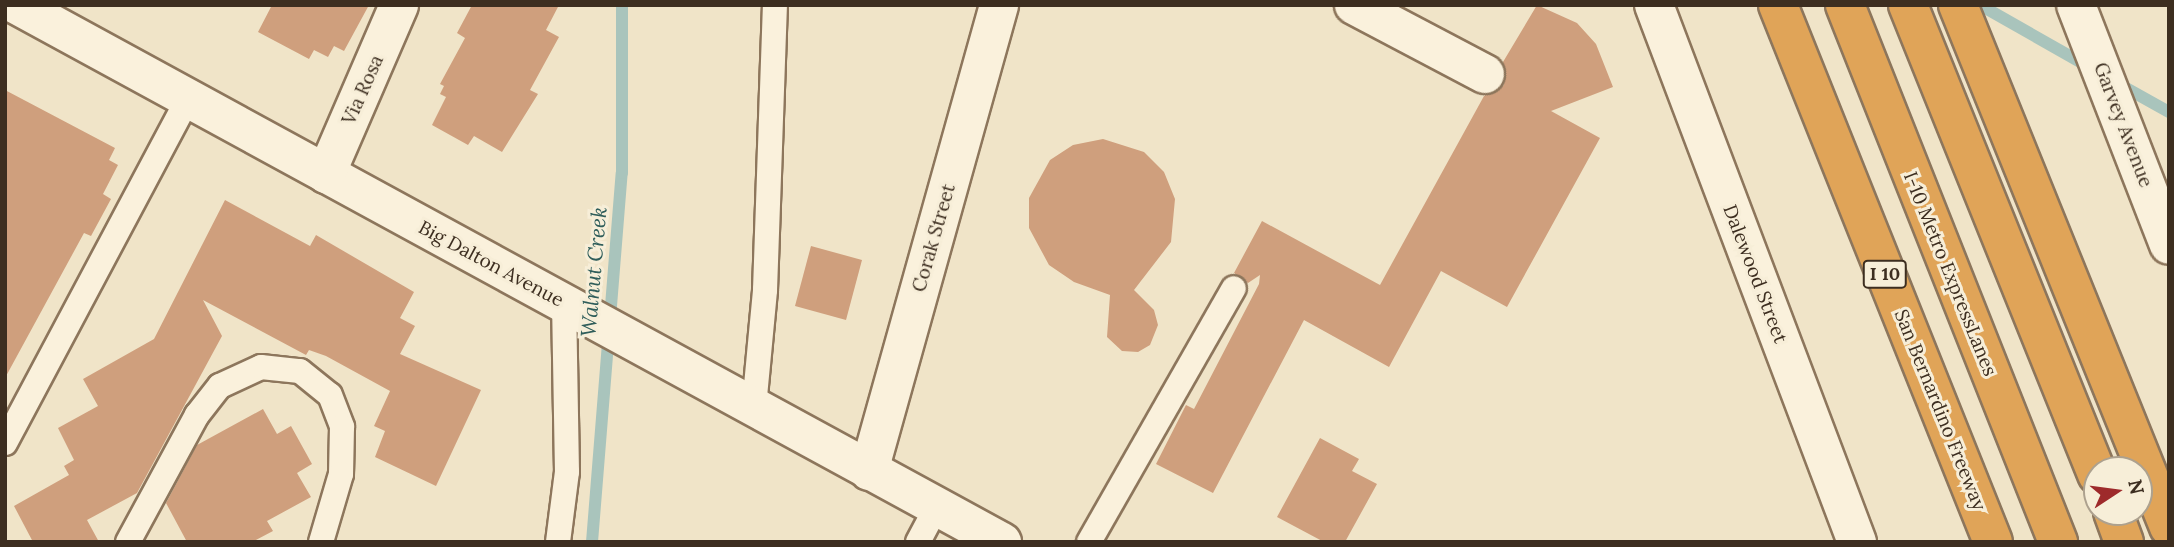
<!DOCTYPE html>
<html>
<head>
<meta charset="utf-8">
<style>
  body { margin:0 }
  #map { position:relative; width:2174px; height:547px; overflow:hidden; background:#f0e4c8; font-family:Lora,serif }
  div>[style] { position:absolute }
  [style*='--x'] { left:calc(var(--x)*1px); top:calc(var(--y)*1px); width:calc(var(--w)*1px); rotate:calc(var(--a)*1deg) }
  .stream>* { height:12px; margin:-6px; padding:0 6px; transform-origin:6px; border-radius:6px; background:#a9c4bc }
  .building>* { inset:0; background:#cf9f7d }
  .roads { filter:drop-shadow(2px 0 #8d765c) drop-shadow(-2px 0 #8d765c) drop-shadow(0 2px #8d765c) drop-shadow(0 -2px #8d765c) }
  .lane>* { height:24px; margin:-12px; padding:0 12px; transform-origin:12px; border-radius:12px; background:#faf1dc }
  .street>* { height:38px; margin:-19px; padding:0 19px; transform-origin:19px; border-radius:19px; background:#faf1dc }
  .secondary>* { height:38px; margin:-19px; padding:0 19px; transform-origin:19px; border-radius:19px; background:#faf1dc }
  .highway>* { height:38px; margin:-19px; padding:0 19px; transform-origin:19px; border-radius:19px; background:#e0a458 }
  span { translate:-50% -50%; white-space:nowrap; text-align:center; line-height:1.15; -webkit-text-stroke:6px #f7eed8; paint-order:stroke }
  .shield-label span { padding:2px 5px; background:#f7eed8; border:2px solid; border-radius:5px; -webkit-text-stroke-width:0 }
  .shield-label { font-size:18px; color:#3d2e20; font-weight:700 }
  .street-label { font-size:19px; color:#3d2e20 }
  .water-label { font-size:21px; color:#2f5d5a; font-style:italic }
  .frame { position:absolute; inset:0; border:7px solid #3d2e20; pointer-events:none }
  .north { position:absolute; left:2083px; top:456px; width:70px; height:70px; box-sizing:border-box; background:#f7eed8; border:2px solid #ada18e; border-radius:50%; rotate:77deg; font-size:19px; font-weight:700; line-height:28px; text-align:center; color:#3d2e20 }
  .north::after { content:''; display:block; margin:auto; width:24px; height:32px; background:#9e2a2b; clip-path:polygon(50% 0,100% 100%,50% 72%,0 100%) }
</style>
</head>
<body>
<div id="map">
  <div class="stream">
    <i style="--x:1980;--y:5;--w:125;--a:29.6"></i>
    <i style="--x:2117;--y:83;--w:60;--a:29.1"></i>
    <i style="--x:592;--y:542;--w:370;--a:-85.4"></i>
    <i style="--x:622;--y:173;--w:168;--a:-90"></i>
  </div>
  <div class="building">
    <i style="clip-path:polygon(272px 5px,369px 5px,344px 51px,334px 46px,328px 57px,314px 50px,309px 59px,258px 32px)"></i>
    <i style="clip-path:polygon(472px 5px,559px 5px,546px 30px,559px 37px,530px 90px,538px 94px,502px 152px,474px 136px,468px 145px,432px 125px,446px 97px,440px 94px,444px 86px,440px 84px,465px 38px,457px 33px)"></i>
    <i style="clip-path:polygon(1537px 5px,1577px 23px,1596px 44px,1613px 87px,1551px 111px,1600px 138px,1507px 307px,1441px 271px,1389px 367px,1304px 320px,1213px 493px,1156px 464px,1186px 405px,1194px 409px,1259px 284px,1260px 275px,1248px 283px,1234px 273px,1262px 221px,1380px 285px,1484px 96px,1504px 85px,1503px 62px)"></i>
    <i style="clip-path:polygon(5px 90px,115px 148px,109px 160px,118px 165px,103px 194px,111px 199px,91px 236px,84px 233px,5px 378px)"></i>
    <i style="clip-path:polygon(1103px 139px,1144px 152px,1164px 172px,1175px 199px,1171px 242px,1134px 290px,1154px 310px,1158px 325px,1150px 345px,1138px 352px,1122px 351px,1107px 337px,1110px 295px,1074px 282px,1049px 265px,1029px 228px,1029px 198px,1050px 160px,1073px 145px)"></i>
    <i style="clip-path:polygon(225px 200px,310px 246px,316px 235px,414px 292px,400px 318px,415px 326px,400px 354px,481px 390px,436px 486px,375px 457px,385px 431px,374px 426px,390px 391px,326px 356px,309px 350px,306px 355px,203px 300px,222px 336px,137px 493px,87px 520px,99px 542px,33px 542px,14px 506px,69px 475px,64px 466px,74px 460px,58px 428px,98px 406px,83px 379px,154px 339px)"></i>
    <i style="clip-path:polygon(811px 246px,862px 260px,846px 320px,795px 306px)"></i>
    <i style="clip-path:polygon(263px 409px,277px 434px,291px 426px,312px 464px,297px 473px,311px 497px,267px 521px,273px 531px,252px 542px,187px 542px,166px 503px,197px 445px)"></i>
    <i style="clip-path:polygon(1320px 438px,1359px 459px,1352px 471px,1377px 484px,1345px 542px,1324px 542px,1277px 517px)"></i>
  </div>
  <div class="roads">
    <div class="lane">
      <i style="--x:754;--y:407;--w:118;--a:-84.6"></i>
      <i style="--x:765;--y:290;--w:285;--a:-88"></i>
      <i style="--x:5;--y:443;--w:390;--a:-62"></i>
      <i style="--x:128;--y:542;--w:145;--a:-61.5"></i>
      <i style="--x:197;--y:415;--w:37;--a:-52"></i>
      <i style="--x:220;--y:386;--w:45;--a:-24.9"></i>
      <i style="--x:261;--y:367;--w:39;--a:6"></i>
      <i style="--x:300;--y:371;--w:38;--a:39"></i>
      <i style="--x:330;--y:395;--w:34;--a:69"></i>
      <i style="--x:342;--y:427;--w:47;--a:91.2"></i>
      <i style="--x:341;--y:474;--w:71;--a:106.4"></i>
      <i style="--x:558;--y:542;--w:71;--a:-82.7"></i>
      <i style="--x:567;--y:472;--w:169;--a:-91"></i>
      <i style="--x:918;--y:542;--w:40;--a:-62"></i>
      <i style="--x:1089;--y:542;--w:292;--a:-60.3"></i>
    </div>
    <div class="street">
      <i style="--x:17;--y:5;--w:1122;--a:28.6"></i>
      <i style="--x:1354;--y:5;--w:148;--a:27.8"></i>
      <i style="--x:2076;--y:5;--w:257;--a:68.8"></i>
      <i style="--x:326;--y:174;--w:184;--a:-66.6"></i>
      <i style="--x:869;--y:471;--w:484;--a:-74.4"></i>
    </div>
    <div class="secondary">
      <i style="--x:1654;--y:5;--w:574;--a:69.29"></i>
    </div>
    <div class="highway">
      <i style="--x:1778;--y:5;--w:578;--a:68.18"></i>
      <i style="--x:1845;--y:5;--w:578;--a:68.36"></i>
      <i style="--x:1908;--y:5;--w:506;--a:68.05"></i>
      <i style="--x:1958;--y:5;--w:563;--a:67.99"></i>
      <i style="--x:2113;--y:512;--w:32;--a:70"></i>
    </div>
  </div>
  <div class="shield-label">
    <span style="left:1885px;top:274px">I 10</span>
  </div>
  <div class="street-label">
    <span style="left:363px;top:90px;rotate:-66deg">Via Rosa</span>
    <span style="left:2123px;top:125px;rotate:69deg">Garvey Avenue</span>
    <span style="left:934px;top:238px;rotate:-74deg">Corak Street</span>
    <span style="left:491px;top:264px;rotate:28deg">Big Dalton Avenue</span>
    <span style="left:1755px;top:274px;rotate:69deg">Dalewood Street</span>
    <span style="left:1950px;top:274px;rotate:68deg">I-10 Metro ExpressLanes</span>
    <span style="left:1940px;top:410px;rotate:68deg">San Bernardino Freeway</span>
  </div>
  <div class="water-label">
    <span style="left:594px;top:272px;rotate:-85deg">Walnut Creek</span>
  </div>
  <div class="frame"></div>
  <div class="north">N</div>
</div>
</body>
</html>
